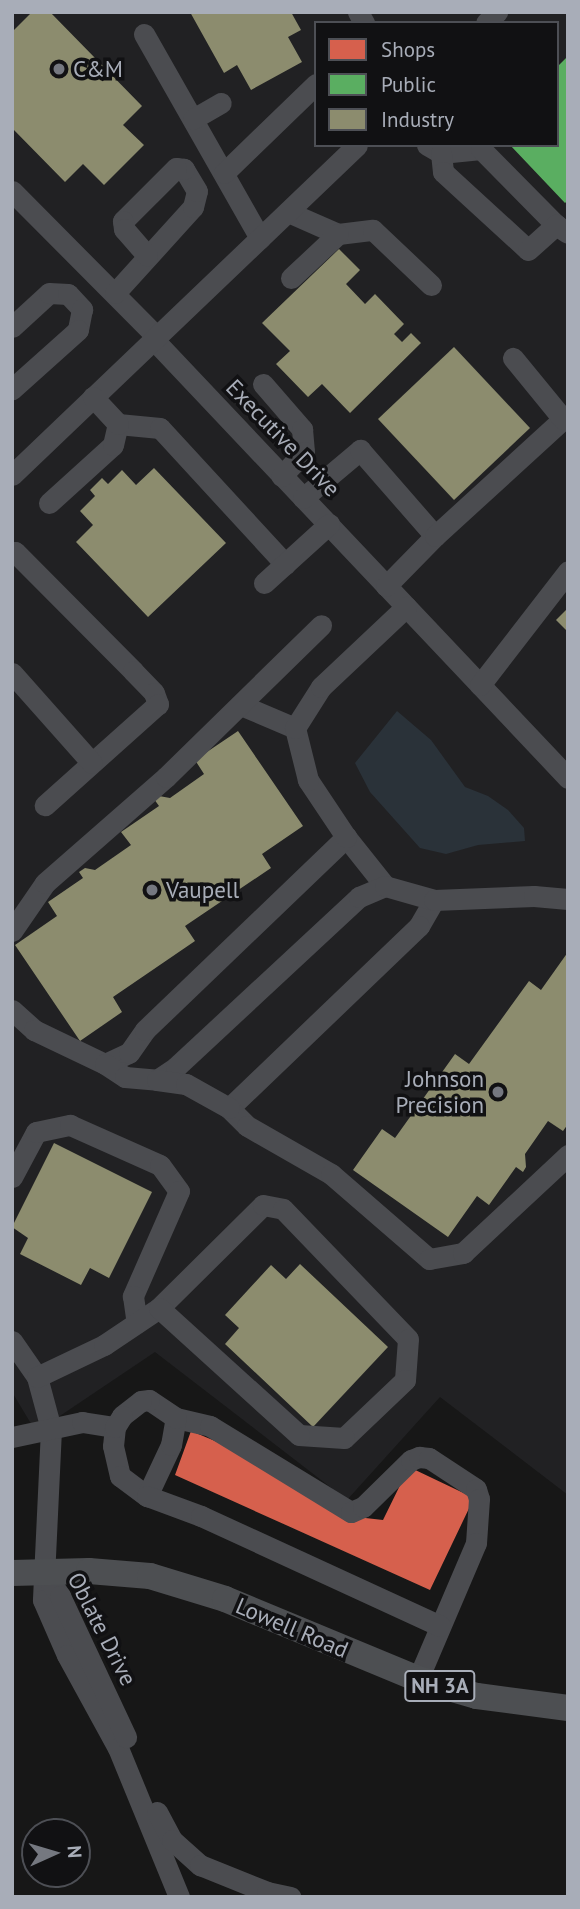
<!DOCTYPE html>
<html>
<head>
<meta charset="utf-8">
<style>
  body { margin:0 }
  #map { position:relative; width:580px; height:1909px; overflow:hidden; background:#171717; font-family:"PT Sans",sans-serif }
  div>[style] { position:absolute }
  [style*='--x'] { left:calc(var(--x)*1px); top:calc(var(--y)*1px); width:calc(var(--w)*1px); rotate:calc(var(--a)*1deg) }
  .built>* { inset:0; background:#212123 }
  .water>* { inset:0; background:#2a3239 }
  .shops>* { inset:0; background:#d6604d }
  .public>* { inset:0; background:#5aae61 }
  .industry>* { inset:0; background:#8c8c6e }
  .minor>* { height:21px; margin:-10.5px; padding:0 10.5px; transform-origin:10.5px; border-radius:10.5px; background:#4b4c50 }
  .major>* { height:26px; margin:-13px; padding:0 13px; transform-origin:13px; border-radius:13px; background:#4d4f52 }
  .dots>* { width:19px; height:19px; translate:-50% -50%; box-sizing:border-box; border:4px solid #111113; border-radius:50% }
  span { translate:-50% -50%; white-space:nowrap; text-align:center; line-height:1.15; -webkit-text-stroke:7px #111113; paint-order:stroke }
  .shield-label span { padding:2px 5px; background:#111113; border:2px solid; border-radius:5px; -webkit-text-stroke-width:0 }
  .shield-label { font-size:21px; color:#a8adb8; font-weight:700 }
  .poi-label { font-size:23px; color:#a8adb8 }
  .left { translate:0 -50%; text-align:left }
  .right { translate:-100% -50%; text-align:right }
  .street-label { font-size:23px; color:#a8adb8 }
  .frame { position:absolute; inset:0; border:14px solid #a8adb8; pointer-events:none }
  .legend { position:absolute; left:314px; top:21px; width:245px; height:126px; box-sizing:border-box; background:#111113; border:2px solid #4d4f55; margin:0; padding:9px 12px; list-style:none; font-size:21px; color:#a8adb8 }
  .legend li { display:flex; align-items:center; gap:14px; height:35px }
  .legend b { width:35px; border:2px solid #4d4f55 }
  .north { position:absolute; left:21px; top:1818px; width:70px; height:70px; box-sizing:border-box; background:#111113; border:2px solid #4d4f55; border-radius:50%; rotate:86deg; font-size:19px; font-weight:700; line-height:28px; text-align:center; color:#a8adb8 }
  .north::after { content:''; display:block; margin:auto; width:24px; height:32px; background:#757880; clip-path:polygon(50% 0,100% 100%,50% 72%,0 100%) }
</style>
</head>
<body>
<div id="map">
  <div class="built">
    <i style="clip-path:polygon(evenodd,12px 12px,568px 12px,568px 1495px,440px 1397px,347px 1500px,155px 1352px,36px 1432px,12px 1392px,12px 12px,316px 23px,557px 23px,557px 145px,316px 145px,316px 23px)"></i>
  </div>
  <div class="water">
    <i style="clip-path:polygon(397px 711px,431px 740px,465px 787px,488px 796px,508px 810px,524px 828px,525px 841px,478px 845px,446px 854px,420px 848px,370px 792px,355px 763px)"></i>
  </div>
  <div class="shops">
    <i style="clip-path:polygon(191px 1431px,273px 1465px,339px 1515px,383px 1520px,409px 1467px,474px 1498px,430px 1590px,175px 1475px)"></i>
  </div>
  <div class="public">
    <i style="clip-path:polygon(568px 56px,568px 200px,565px 203px,510px 145px,557px 145px,557px 67px)"></i>
  </div>
  <div class="industry">
    <i style="clip-path:polygon(32px 12px,50px 12px,142px 106px,123px 125px,144px 145px,104px 185px,83px 164px,65px 182px,12px 128px,12px 32px)"></i>
    <i style="clip-path:polygon(190px 12px,291px 12px,301px 30px,288px 37px,302px 62px,251px 90px,237px 65px,224px 73px)"></i>
    <i style="clip-path:polygon(339px 249px,360px 270px,346px 284px,365px 304px,375px 294px,404px 324px,394px 334px,402px 342px,411px 333px,421px 343px,350px 413px,322px 384px,308px 397px,276px 364px,290px 351px,262px 323px)"></i>
    <i style="clip-path:polygon(454px 347px,530px 428px,454px 500px,378px 419px)"></i>
    <i style="clip-path:polygon(154px 468px,226px 543px,148px 617px,76px 542px,93px 525px,80px 511px,95px 496px,90px 490px,102px 478px,108px 484px,122px 470px,136px 485px)"></i>
    <i style="clip-path:polygon(568px 608px,568px 632px,556px 620px)"></i>
    <i style="clip-path:polygon(238px 731px,303px 826px,262px 854px,271px 868px,185px 926px,195px 941px,113px 997px,122px 1012px,80px 1041px,15px 945px,57px 916px,48px 902px,83px 878px,79px 872px,85px 868px,95px 870px,131px 845px,121px 832px,159px 806px,154px 799px,159px 796px,170px 798px,204px 774px,195px 760px)"></i>
    <i style="clip-path:polygon(568px 952px,568px 1124px,563px 1131px,548px 1121px,525px 1154px,526px 1167px,523px 1172px,516px 1167px,489px 1205px,477px 1196px,448px 1237px,353px 1170px,382px 1129px,395px 1138px,455px 1054px,469px 1064px,529px 981px,541px 990px)"></i>
    <i style="clip-path:polygon(54px 1143px,152px 1192px,109px 1278px,90px 1268px,81px 1285px,20px 1254px,28px 1238px,12px 1227px)"></i>
    <i style="clip-path:polygon(300px 1264px,388px 1347px,313px 1427px,225px 1344px,239px 1328px,225px 1315px,271px 1265px,286px 1279px)"></i>
  </div>
  <div class="minor">
    <i style="--x:358;--y:12;--w:13;--a:61"></i>
    <i style="--x:486;--y:23;--w:16;--a:-45"></i>
    <i style="--x:144;--y:34;--w:235;--a:60.4"></i>
    <i style="--x:193;--y:119;--w:32;--a:-30"></i>
    <i style="--x:427;--y:145;--w:16;--a:30"></i>
    <i style="--x:441;--y:153;--w:40;--a:-5.7"></i>
    <i style="--x:481;--y:149;--w:107;--a:45.4"></i>
    <i style="--x:556;--y:225;--w:14;--a:34"></i>
    <i style="--x:441;--y:153;--w:19;--a:84"></i>
    <i style="--x:443;--y:172;--w:115;--a:42.5"></i>
    <i style="--x:528;--y:250;--w:38;--a:-42"></i>
    <i style="--x:224;--y:173;--w:128;--a:-44.1"></i>
    <i style="--x:12;--y:191;--w:206;--a:45.2"></i>
    <i style="--x:288;--y:212;--w:55;--a:23.7"></i>
    <i style="--x:338;--y:234;--w:35;--a:-7"></i>
    <i style="--x:373;--y:230;--w:80;--a:43.5"></i>
    <i style="--x:291;--y:278;--w:64;--a:-43.1"></i>
    <i style="--x:115;--y:293;--w:116;--a:-47.8"></i>
    <i style="--x:193;--y:207;--w:16;--a:-76"></i>
    <i style="--x:197;--y:191;--w:26;--a:-121"></i>
    <i style="--x:184;--y:169;--w:8;--a:-173"></i>
    <i style="--x:176;--y:168;--w:75;--a:135"></i>
    <i style="--x:123;--y:221;--w:8;--a:83"></i>
    <i style="--x:124;--y:229;--w:35;--a:49"></i>
    <i style="--x:12;--y:327;--w:50;--a:-42.6"></i>
    <i style="--x:49;--y:293;--w:19;--a:3"></i>
    <i style="--x:68;--y:294;--w:21;--a:47"></i>
    <i style="--x:82;--y:309;--w:21;--a:101"></i>
    <i style="--x:78;--y:330;--w:89;--a:138.2"></i>
    <i style="--x:154;--y:340;--w:603;--a:46.61"></i>
    <i style="--x:263;--y:384;--w:60;--a:49.1"></i>
    <i style="--x:302;--y:429;--w:23;--a:85"></i>
    <i style="--x:304;--y:452;--w:33;--a:133"></i>
    <i style="--x:118;--y:424;--w:42;--a:5.4"></i>
    <i style="--x:160;--y:428;--w:185;--a:47.4"></i>
    <i style="--x:12;--y:475;--w:477;--a:-43.7"></i>
    <i style="--x:303;--y:498;--w:75;--a:-40.1"></i>
    <i style="--x:360;--y:450;--w:114;--a:48.9"></i>
    <i style="--x:435;--y:536;--w:70;--a:134.4"></i>
    <i style="--x:49;--y:503;--w:86;--a:-42.2"></i>
    <i style="--x:113;--y:445;--w:22;--a:-77"></i>
    <i style="--x:118;--y:424;--w:37;--a:-133"></i>
    <i style="--x:435;--y:536;--w:173;--a:-42.4"></i>
    <i style="--x:563;--y:419;--w:79;--a:-129.3"></i>
    <i style="--x:12;--y:553;--w:3;--a:-18"></i>
    <i style="--x:15;--y:552;--w:168;--a:45.2"></i>
    <i style="--x:133;--y:671;--w:30;--a:46"></i>
    <i style="--x:154;--y:693;--w:12;--a:70"></i>
    <i style="--x:158;--y:704;--w:152;--a:138.2"></i>
    <i style="--x:264;--y:583;--w:88;--a:-42.2"></i>
    <i style="--x:12;--y:673;--w:120;--a:48.4"></i>
    <i style="--x:480;--y:685;--w:144;--a:-52.3"></i>
    <i style="--x:241;--y:705;--w:59;--a:23.1"></i>
    <i style="--x:346;--y:837;--w:63;--a:51.5"></i>
    <i style="--x:434;--y:900;--w:30;--a:120"></i>
    <i style="--x:419;--y:926;--w:263;--a:136.2"></i>
    <i style="--x:229;--y:1108;--w:25;--a:45"></i>
    <i style="--x:247;--y:1126;--w:97;--a:29.7"></i>
    <i style="--x:331;--y:1174;--w:130;--a:40.9"></i>
    <i style="--x:429;--y:1259;--w:35;--a:-10"></i>
    <i style="--x:463;--y:1253;--w:144;--a:-43"></i>
    <i style="--x:12;--y:931;--w:58;--a:-55.5"></i>
    <i style="--x:45;--y:883;--w:161;--a:-41.2"></i>
    <i style="--x:166;--y:777;--w:217;--a:-44.4"></i>
    <i style="--x:12;--y:1010;--w:30;--a:42"></i>
    <i style="--x:34;--y:1030;--w:79;--a:25.6"></i>
    <i style="--x:105;--y:1064;--w:26;--a:-25"></i>
    <i style="--x:129;--y:1053;--w:28;--a:-55"></i>
    <i style="--x:145;--y:1030;--w:279;--a:-43.8"></i>
    <i style="--x:346;--y:837;--w:69;--a:-123.7"></i>
    <i style="--x:308;--y:780;--w:54;--a:-104"></i>
    <i style="--x:295;--y:728;--w:49;--a:-57.6"></i>
    <i style="--x:321;--y:687;--w:117;--a:-43.3"></i>
    <i style="--x:105;--y:1064;--w:24;--a:33"></i>
    <i style="--x:125;--y:1077;--w:32;--a:5"></i>
    <i style="--x:157;--y:1080;--w:23;--a:-34"></i>
    <i style="--x:176;--y:1067;--w:250;--a:-42.9"></i>
    <i style="--x:359;--y:897;--w:28;--a:-23"></i>
    <i style="--x:385;--y:886;--w:51;--a:15.9"></i>
    <i style="--x:434;--y:900;--w:100;--a:-2.3"></i>
    <i style="--x:534;--y:896;--w:34;--a:5"></i>
    <i style="--x:157;--y:1080;--w:29;--a:8"></i>
    <i style="--x:186;--y:1084;--w:49;--a:29.2"></i>
    <i style="--x:12;--y:1177;--w:51;--a:-61.9"></i>
    <i style="--x:36;--y:1132;--w:35;--a:-12"></i>
    <i style="--x:70;--y:1125;--w:98;--a:24"></i>
    <i style="--x:160;--y:1165;--w:32;--a:54"></i>
    <i style="--x:179;--y:1191;--w:115;--a:113.7"></i>
    <i style="--x:133;--y:1296;--w:27;--a:82"></i>
    <i style="--x:12;--y:1341;--w:44;--a:55.2"></i>
    <i style="--x:37;--y:1377;--w:54;--a:74.9"></i>
    <i style="--x:51;--y:1429;--w:171;--a:92.7"></i>
    <i style="--x:43;--y:1600;--w:60;--a:66.4"></i>
    <i style="--x:67;--y:1655;--w:106;--a:61.3"></i>
    <i style="--x:118;--y:1748;--w:161;--a:67.7"></i>
    <i style="--x:37;--y:1377;--w:74;--a:-25.5"></i>
    <i style="--x:104;--y:1345;--w:66;--a:-33.9"></i>
    <i style="--x:159;--y:1308;--w:146;--a:-44.7"></i>
    <i style="--x:263;--y:1205;--w:20;--a:11"></i>
    <i style="--x:283;--y:1209;--w:180;--a:46.1"></i>
    <i style="--x:408;--y:1339;--w:41;--a:94.2"></i>
    <i style="--x:405;--y:1380;--w:84;--a:136.4"></i>
    <i style="--x:344;--y:1438;--w:45;--a:-176.2"></i>
    <i style="--x:299;--y:1435;--w:189;--a:-137.8"></i>
    <i style="--x:176;--y:1418;--w:35;--a:13"></i>
    <i style="--x:210;--y:1426;--w:165;--a:31.4"></i>
    <i style="--x:351;--y:1512;--w:13;--a:-23"></i>
    <i style="--x:363;--y:1507;--w:67;--a:-44.4"></i>
    <i style="--x:411;--y:1460;--w:9;--a:-21"></i>
    <i style="--x:419;--y:1457;--w:10;--a:6"></i>
    <i style="--x:429;--y:1458;--w:56;--a:33.4"></i>
    <i style="--x:476;--y:1489;--w:10;--a:73"></i>
    <i style="--x:479;--y:1499;--w:44;--a:93.9"></i>
    <i style="--x:476;--y:1543;--w:148;--a:113.1"></i>
    <i style="--x:12;--y:1437;--w:72;--a:-12.1"></i>
    <i style="--x:82;--y:1422;--w:33;--a:9"></i>
    <i style="--x:115;--y:1427;--w:19;--a:96"></i>
    <i style="--x:113;--y:1446;--w:31;--a:77"></i>
    <i style="--x:120;--y:1476;--w:34;--a:37"></i>
    <i style="--x:147;--y:1496;--w:56;--a:-64.8"></i>
    <i style="--x:171;--y:1445;--w:27;--a:-80"></i>
    <i style="--x:176;--y:1418;--w:32;--a:-146"></i>
    <i style="--x:149;--y:1400;--w:8;--a:173"></i>
    <i style="--x:141;--y:1401;--w:24;--a:142"></i>
    <i style="--x:122;--y:1416;--w:13;--a:122"></i>
    <i style="--x:147;--y:1496;--w:58;--a:20.3"></i>
    <i style="--x:201;--y:1516;--w:263;--a:24.7"></i>
    <i style="--x:42;--y:1570;--w:32;--a:55"></i>
    <i style="--x:60;--y:1596;--w:156;--a:64.9"></i>
    <i style="--x:157;--y:1812;--w:32;--a:62"></i>
    <i style="--x:172;--y:1840;--w:38;--a:42"></i>
    <i style="--x:200;--y:1865;--w:72;--a:21.9"></i>
    <i style="--x:267;--y:1892;--w:24;--a:12"></i>
  </div>
  <div class="major">
    <i style="--x:12;--y:1573;--w:77;--a:-1.5"></i>
    <i style="--x:89;--y:1571;--w:61;--a:4.7"></i>
    <i style="--x:150;--y:1576;--w:78;--a:17"></i>
    <i style="--x:225;--y:1599;--w:209;--a:22.5"></i>
    <i style="--x:418;--y:1679;--w:61;--a:16.1"></i>
    <i style="--x:477;--y:1696;--w:92;--a:7.5"></i>
  </div>
  <div class="dots">
    <i style="left:59px;top:69px;background:#757880"></i>
    <i style="left:152px;top:890px;background:#757880"></i>
    <i style="left:498px;top:1092px;background:#757880"></i>
  </div>
  <div class="shield-label">
    <span style="left:440px;top:1686px">NH 3A</span>
  </div>
  <div class="poi-label">
    <span class="left" style="left:73px;top:69px">C&amp;M</span>
    <span class="left" style="left:166px;top:890px">Vaupell</span>
    <span class="right" style="left:484px;top:1092px">Johnson<br>Precision</span>
  </div>
  <div class="street-label">
    <span style="left:283px;top:438px;rotate:46deg">Executive Drive</span>
    <span style="left:292px;top:1628px;rotate:23deg">Lowell Road</span>
    <span style="left:102px;top:1629px;rotate:63deg">Oblate Drive</span>
  </div>
  <div class="frame"></div>
  <ul class="legend">
  <li><b style="height:19px;background:#d6604d"></b>Shops</li>
  <li><b style="height:19px;background:#5aae61"></b>Public</li>
  <li><b style="height:19px;background:#8c8c6e"></b>Industry</li>
  </ul>
  <div class="north">N</div>
</div>
</body>
</html>
